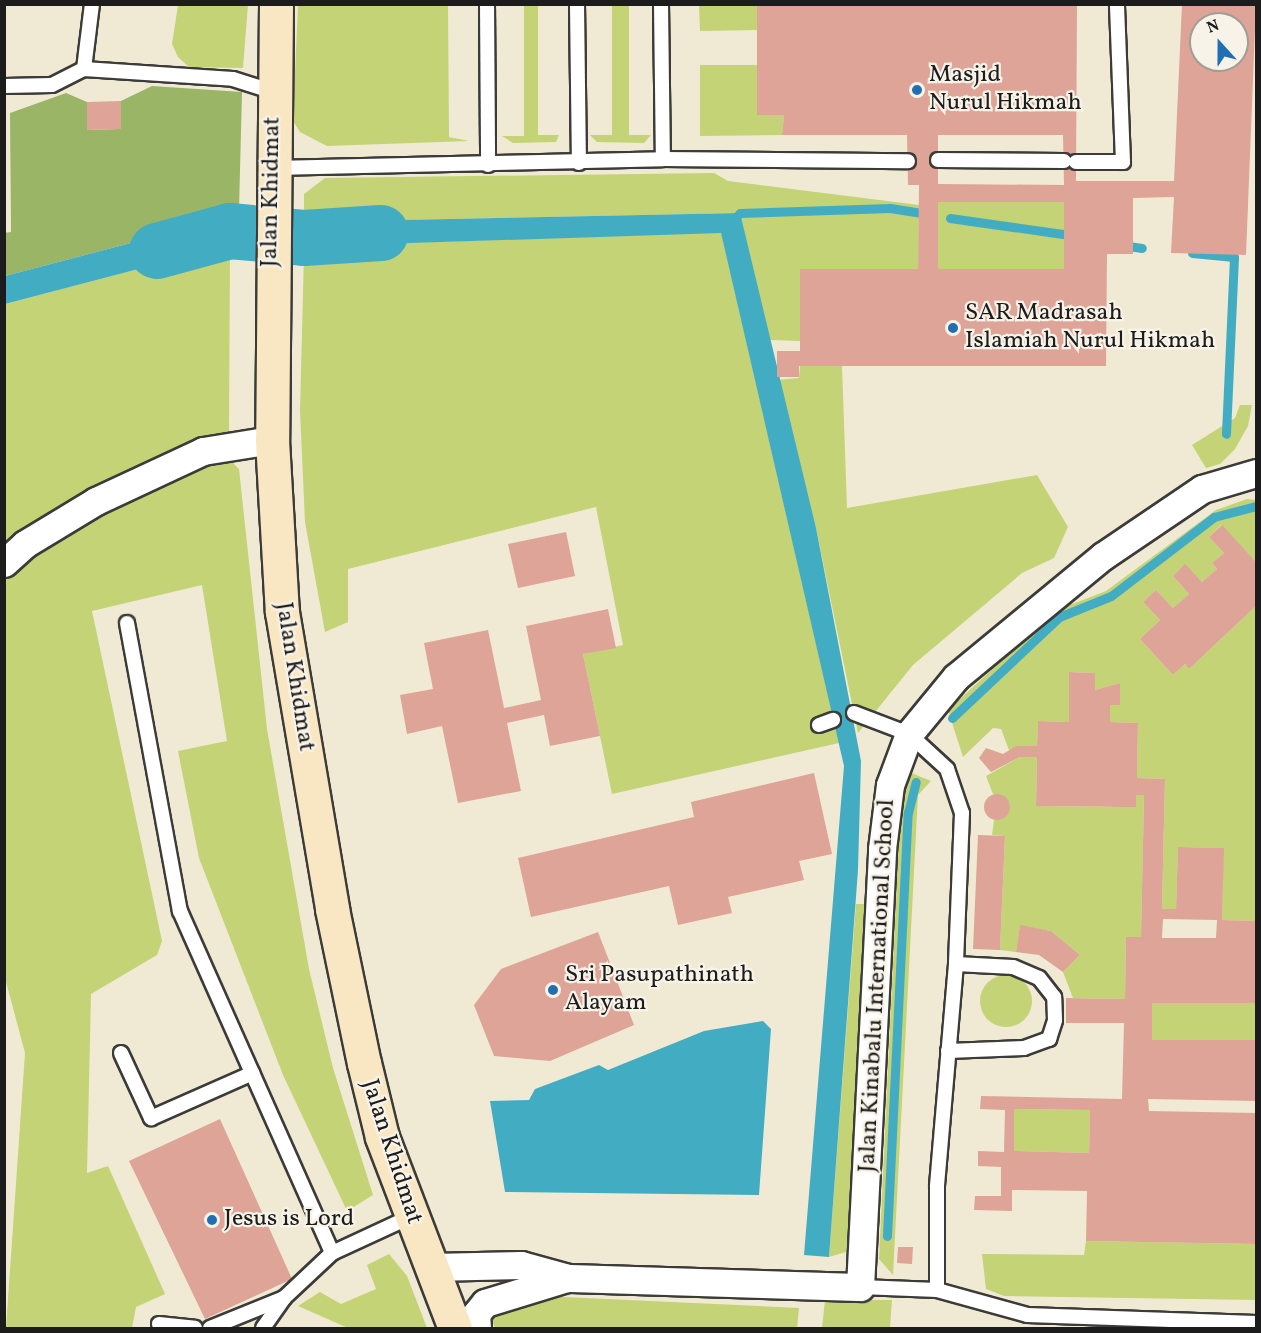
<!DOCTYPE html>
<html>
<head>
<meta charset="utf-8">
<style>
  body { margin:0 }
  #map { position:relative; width:1261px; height:1333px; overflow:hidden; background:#f0ead4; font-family:Vollkorn,serif }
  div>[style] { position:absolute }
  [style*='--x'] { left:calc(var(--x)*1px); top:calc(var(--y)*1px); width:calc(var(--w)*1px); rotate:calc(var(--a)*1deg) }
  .green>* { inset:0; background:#c3d375 }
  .round { border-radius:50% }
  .forest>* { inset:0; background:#9ab566 }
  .water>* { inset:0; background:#42acc2 }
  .stream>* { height:9px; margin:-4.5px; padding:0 4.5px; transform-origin:4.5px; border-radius:4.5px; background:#42acc2 }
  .river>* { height:56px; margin:-28px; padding:0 28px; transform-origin:28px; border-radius:28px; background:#42acc2 }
  .building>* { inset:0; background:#dda497 }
  .roads { filter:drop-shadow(2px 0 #3c3b38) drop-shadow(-2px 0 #3c3b38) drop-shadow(0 2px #3c3b38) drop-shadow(0 -2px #3c3b38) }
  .lane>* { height:14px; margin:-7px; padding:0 7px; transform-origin:7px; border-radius:7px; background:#fff }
  .street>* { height:27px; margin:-13.5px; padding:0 13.5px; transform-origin:13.5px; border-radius:13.5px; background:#fff }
  .secondary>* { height:33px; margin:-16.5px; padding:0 16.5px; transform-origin:16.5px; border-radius:16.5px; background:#f9e7c3 }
  .dots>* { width:16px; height:16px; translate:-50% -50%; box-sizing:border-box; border:3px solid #f7f3e8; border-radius:50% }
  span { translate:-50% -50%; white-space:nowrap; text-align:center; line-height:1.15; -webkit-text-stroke:4.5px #f7f3e8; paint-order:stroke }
  .poi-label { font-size:24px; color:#1c1c1c }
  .left { translate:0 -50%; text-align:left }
  .street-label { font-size:24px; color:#1c1c1c }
  .frame { position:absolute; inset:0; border:6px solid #1c1c1c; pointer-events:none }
  .north { position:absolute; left:1189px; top:12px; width:60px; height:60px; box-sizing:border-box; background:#f7f3e8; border:2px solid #9f9d96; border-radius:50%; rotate:339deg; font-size:16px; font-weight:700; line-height:24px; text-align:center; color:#1c1c1c }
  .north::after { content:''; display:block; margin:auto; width:21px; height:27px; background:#1f6fb2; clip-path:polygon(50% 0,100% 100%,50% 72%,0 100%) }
</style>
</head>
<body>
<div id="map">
  <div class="green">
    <i style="clip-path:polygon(178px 5px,248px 5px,243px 68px,189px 67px,178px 57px,172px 44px)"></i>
    <i style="clip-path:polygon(298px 5px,448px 5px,449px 137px,469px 141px,327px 146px,300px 132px,293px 121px)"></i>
    <i style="clip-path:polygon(524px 5px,538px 5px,538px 135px,559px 135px,556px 142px,513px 143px,502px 136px,524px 136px)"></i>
    <i style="clip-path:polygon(612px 5px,629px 5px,629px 135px,651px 135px,644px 143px,597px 142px,590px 135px,612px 135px)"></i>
    <i style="clip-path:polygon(699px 5px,757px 5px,757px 30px,700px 31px)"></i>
    <i style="clip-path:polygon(700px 65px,757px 65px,757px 115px,784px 115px,782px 135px,700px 136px)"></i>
    <i style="clip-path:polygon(714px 173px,728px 181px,919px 205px,918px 269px,801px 269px,800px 341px,770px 340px,739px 213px,304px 222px,304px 194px,325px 178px)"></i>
    <i style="clip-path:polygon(938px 202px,1064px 202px,1064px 269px,938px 269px)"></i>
    <i style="clip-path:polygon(721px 232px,839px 743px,612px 794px,583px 654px,623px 645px,596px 507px,348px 569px,348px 622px,325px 632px,305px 522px,300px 411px,304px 254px,320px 246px)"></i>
    <i style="clip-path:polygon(230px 245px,229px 435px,5px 548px,5px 304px)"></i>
    <i style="clip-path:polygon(800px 366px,842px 366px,847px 508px,1037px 475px,1068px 527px,1054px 558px,1022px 573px,913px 665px,858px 733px,816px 528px,777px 380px,799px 378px)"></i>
    <i style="clip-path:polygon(1240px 405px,1252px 405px,1248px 426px,1235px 449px,1220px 464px,1206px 468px,1192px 445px,1235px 418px)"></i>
    <i style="clip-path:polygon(226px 456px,239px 469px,267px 729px,309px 969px,333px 1068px,373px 1195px,347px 1211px,283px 1075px,199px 858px,178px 751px,227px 741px,202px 585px,92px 611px,162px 941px,157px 955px,91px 994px,87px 1173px,108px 1166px,165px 1294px,136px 1307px,132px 1328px,6px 1328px,25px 1053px,5px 978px,5px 576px,29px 551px,204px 460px)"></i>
    <i style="clip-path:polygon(1247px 499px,1256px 500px,1256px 562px,1221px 525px,1209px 537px,1224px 553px,1212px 563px,1217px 569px,1202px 582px,1185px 565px,1173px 576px,1189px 594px,1173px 608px,1156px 590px,1143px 602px,1160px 620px,1140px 639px,1173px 675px,1185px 664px,1189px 669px,1256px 606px,1256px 921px,1222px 920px,1223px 848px,1178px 847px,1176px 909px,1162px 909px,1165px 779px,1137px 778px,1138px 723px,1110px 722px,1110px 705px,1120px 704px,1120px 683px,1095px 690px,1095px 673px,1070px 672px,1069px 722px,1038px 721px,1037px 746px,1009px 750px,1001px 729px,993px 728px,963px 757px,948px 710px,1057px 610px,1106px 591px,1216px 510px)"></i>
    <i style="clip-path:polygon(1020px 757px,1037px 757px,1036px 806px,1136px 807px,1136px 795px,1144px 795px,1141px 937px,1126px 937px,1125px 999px,1073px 998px,1063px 972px,1080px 955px,1051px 931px,1020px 926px,1016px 952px,1000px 950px,1005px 836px,992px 835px,994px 820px,1006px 816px,1010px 803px,993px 794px,986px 776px)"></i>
    <i style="clip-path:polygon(909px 772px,931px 781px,918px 795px,893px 1275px,879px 1259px,901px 795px)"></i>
    <i style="clip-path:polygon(856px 904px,865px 904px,849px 1251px,829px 1257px)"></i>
    <i class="round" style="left:980px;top:975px;width:52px;height:52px"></i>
    <i style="clip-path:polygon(1152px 1003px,1256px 1003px,1256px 1040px,1152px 1040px)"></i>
    <i style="clip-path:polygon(1014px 1109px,1090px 1110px,1089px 1153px,1014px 1151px)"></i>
    <i style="clip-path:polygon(1086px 1241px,1256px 1244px,1256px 1300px,1004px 1296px,986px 1289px,982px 1254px,1084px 1255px)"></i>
    <i style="clip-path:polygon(389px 1254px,407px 1276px,427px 1328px,348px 1328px,298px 1306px,320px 1292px,341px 1304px,376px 1289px,367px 1265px)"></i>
    <i style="clip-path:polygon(542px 1296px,799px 1308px,797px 1328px,495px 1328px,489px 1313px)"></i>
    <i style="clip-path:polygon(825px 1300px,892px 1300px,890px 1328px,822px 1328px)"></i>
  </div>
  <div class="forest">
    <i style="clip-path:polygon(152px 86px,242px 92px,239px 210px,230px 217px,5px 276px,4px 233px,11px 232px,10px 113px,66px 93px,87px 102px,87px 130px,120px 129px,121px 101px)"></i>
  </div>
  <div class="water">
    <i style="clip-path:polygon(740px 213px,816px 528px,861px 761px,858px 870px,829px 1257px,804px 1255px,844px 766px,721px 233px,320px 246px,304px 254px,304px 222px)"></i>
    <i style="clip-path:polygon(230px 217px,230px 245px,5px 304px,5px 276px)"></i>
    <i style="clip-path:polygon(763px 1021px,771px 1029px,759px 1195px,505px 1192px,490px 1101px,529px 1100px,535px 1089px,599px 1065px,608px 1070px,704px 1031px)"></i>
  </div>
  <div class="stream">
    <i style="--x:950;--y:218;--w:121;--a:8.1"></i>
    <i style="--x:733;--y:220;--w:10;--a:-45"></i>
    <i style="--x:740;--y:213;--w:150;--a:-1.9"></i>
    <i style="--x:890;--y:208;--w:32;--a:9"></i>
    <i style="--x:1121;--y:245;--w:21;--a:8"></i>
    <i style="--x:1192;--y:253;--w:42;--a:5.4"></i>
    <i style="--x:1234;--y:257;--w:177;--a:92.6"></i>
    <i style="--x:952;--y:718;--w:147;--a:-43.3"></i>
    <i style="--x:1059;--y:617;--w:56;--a:-22"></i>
    <i style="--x:1111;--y:596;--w:130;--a:-37.5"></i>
    <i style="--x:1214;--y:517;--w:43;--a:-14.7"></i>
    <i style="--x:887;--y:1236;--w:424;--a:-87.2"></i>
    <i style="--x:908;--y:813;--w:32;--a:-76"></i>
  </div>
  <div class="river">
    <i style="--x:157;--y:251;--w:76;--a:-15.3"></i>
    <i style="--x:230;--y:231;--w:74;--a:5.4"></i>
    <i style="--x:304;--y:238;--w:77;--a:-3.7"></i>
  </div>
  <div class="building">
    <i style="clip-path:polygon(evenodd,757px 4px,1077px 4px,1076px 181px,1174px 181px,1182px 4px,1256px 4px,1246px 255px,1171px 253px,1174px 197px,1133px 198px,1133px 254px,1107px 254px,1106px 366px,799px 366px,799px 377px,777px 377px,777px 351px,800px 351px,800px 269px,918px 269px,919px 185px,908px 185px,907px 135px,782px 135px,784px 115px,757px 115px,757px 4px,1201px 24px,1237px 24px,1237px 60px,1201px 60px,1201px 24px,757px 4px,938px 135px,1063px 135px,1064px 185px,938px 184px,938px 135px,757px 4px,938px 202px,1064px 202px,1064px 269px,938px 269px,938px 202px)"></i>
    <i style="clip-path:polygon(121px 101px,121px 129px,87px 130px,87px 102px)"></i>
    <i style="clip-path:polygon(1222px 525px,1256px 562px,1256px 606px,1189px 669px,1185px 664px,1173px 675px,1140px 639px,1160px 620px,1143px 602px,1156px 590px,1173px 608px,1189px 594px,1173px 576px,1185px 564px,1202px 582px,1217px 569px,1212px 563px,1224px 553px,1209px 537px)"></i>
    <i style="clip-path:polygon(566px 532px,575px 576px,518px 588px,508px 544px)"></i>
    <i style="clip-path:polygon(608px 609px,616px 648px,583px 654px,600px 736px,550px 746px,544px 715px,507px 723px,521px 791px,458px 803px,442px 726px,407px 734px,400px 695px,433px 689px,424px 643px,488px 630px,504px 708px,541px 700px,526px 626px)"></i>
    <i style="clip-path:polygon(evenodd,1069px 672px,1095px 673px,1095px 690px,1120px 683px,1120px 705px,1110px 705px,1110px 722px,1138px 723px,1137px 778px,1165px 779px,1162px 909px,1176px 909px,1178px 847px,1224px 848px,1222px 920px,1256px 921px,1256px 1003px,1152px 1003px,1152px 1040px,1256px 1040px,1256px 1101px,1148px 1099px,1149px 1111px,1256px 1113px,1256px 1244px,1086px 1241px,1087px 1191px,1012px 1190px,1012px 1211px,974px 1210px,975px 1196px,1001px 1196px,1001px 1167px,978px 1166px,978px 1151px,1004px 1152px,1005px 1110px,980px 1109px,981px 1096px,1122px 1099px,1124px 1023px,1066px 1023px,1066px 998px,1125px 999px,1126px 937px,1141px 937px,1144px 795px,1136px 795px,1136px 807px,1036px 806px,1037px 757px,1020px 757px,991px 772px,979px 758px,986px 748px,1003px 754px,1016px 746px,1037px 746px,1038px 721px,1069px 722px,1069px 672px,1163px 919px,1217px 920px,1216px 938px,1162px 938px,1163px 919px,1069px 672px,1014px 1109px,1090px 1110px,1089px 1153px,1014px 1151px,1014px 1109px)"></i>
    <i style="clip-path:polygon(814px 773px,832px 854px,799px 861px,804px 880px,728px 897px,732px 913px,678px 925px,669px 886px,531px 917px,518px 858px,694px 817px,691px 802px)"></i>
    <i class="round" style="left:984px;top:794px;width:26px;height:26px"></i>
    <i style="clip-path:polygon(978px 835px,1005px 836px,1000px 950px,973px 949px)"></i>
    <i style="clip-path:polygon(1020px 925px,1051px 931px,1080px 955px,1063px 972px,1039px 955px,1016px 952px)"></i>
    <i style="clip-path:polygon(598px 932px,634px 1025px,550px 1061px,494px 1056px,474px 1005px,501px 969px)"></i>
    <i style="clip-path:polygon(220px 1119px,292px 1279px,205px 1319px,129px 1161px)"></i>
    <i style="clip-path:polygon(898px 1247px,913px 1247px,912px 1264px,897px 1263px)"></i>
  </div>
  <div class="roads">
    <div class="lane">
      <i style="--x:487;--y:4;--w:161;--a:89.6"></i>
      <i style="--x:577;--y:4;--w:159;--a:89.3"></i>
      <i style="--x:661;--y:4;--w:155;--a:89.3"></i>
      <i style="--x:84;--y:69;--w:149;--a:3.8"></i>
      <i style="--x:233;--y:79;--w:43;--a:17.6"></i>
      <i style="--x:4;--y:86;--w:48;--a:-1.2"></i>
      <i style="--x:52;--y:85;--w:36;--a:-27"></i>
      <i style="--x:84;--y:69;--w:65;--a:-83"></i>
      <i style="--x:938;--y:160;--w:126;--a:0.5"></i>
      <i style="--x:1076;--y:162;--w:47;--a:0"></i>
      <i style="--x:1123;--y:162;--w:158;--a:-92.2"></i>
      <i style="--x:273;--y:168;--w:390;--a:-1.3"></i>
      <i style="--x:663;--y:159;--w:245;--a:0.5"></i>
      <i style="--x:127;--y:623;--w:293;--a:79.6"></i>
      <i style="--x:180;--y:911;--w:374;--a:66"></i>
      <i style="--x:332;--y:1253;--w:86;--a:-24.8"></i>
      <i style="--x:854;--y:713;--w:59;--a:20.9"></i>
      <i style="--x:909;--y:734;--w:52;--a:42.6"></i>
      <i style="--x:947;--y:769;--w:46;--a:71.2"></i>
      <i style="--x:962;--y:813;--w:151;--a:92.3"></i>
      <i style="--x:956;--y:964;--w:224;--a:94.9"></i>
      <i style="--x:937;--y:1187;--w:103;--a:90"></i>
      <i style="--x:937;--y:1290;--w:77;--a:-177.8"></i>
      <i style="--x:819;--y:725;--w:15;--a:-20"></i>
      <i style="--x:948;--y:1051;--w:76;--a:-2.3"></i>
      <i style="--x:1024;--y:1048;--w:27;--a:-20"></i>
      <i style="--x:1049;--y:1039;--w:20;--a:-72"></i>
      <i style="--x:1055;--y:1020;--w:23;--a:-92"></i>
      <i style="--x:1054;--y:997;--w:24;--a:-128"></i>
      <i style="--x:1039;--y:978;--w:28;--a:-157"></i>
      <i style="--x:1013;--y:967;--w:57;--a:-177"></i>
      <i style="--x:121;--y:1053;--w:72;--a:65.2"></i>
      <i style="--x:151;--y:1118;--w:111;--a:-23.8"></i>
      <i style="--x:937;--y:1290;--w:93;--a:15.5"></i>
      <i style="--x:1027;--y:1315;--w:229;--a:2"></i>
      <i style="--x:159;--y:1324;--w:36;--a:6"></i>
      <i style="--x:210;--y:1328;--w:80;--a:-22.1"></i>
      <i style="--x:284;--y:1298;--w:66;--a:-43.2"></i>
      <i style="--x:263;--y:1328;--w:37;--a:-55"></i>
    </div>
    <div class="street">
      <i style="--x:4;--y:563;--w:28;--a:-42"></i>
      <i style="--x:25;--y:544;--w:83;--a:-31.2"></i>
      <i style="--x:96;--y:501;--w:118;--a:-25"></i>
      <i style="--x:203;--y:451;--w:70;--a:-9.1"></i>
      <i style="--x:431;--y:1267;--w:90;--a:-1.3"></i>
      <i style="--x:521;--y:1265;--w:49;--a:15.5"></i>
      <i style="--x:568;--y:1278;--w:292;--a:1.8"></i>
      <i style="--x:860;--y:1287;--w:439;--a:-87.1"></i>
      <i style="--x:882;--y:849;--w:64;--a:-82.9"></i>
      <i style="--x:890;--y:785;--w:54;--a:-69.6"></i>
      <i style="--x:909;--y:734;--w:74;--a:-50.5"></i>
      <i style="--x:956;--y:677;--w:190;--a:-39.5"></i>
      <i style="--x:1103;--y:556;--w:120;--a:-34.1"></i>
      <i style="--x:1202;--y:489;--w:56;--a:-16.5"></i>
      <i style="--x:477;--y:1328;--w:14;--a:-94"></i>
      <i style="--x:476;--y:1314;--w:14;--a:-51"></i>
      <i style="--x:485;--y:1303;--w:86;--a:-17"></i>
    </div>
    <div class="secondary">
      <i style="--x:276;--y:4;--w:436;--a:90.5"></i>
      <i style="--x:272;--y:440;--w:172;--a:86.7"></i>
      <i style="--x:282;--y:612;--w:301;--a:80.4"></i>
      <i style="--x:332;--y:909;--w:157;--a:78.3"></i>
      <i style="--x:364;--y:1063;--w:76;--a:76.3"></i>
      <i style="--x:382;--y:1137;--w:204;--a:69.1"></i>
    </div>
  </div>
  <div class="dots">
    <i style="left:917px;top:90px;background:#1f6fb2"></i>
    <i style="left:953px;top:328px;background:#1f6fb2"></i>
    <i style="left:553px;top:990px;background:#1f6fb2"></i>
    <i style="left:212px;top:1220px;background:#1f6fb2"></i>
  </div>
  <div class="poi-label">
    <span class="left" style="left:929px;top:90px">Masjid<br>Nurul Hikmah</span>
    <span class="left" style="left:965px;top:328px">SAR Madrasah<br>Islamiah Nurul Hikmah</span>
    <span class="left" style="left:565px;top:990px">Sri Pasupathinath<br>Alayam</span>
    <span class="left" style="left:224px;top:1220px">Jesus is Lord</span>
  </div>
  <div class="street-label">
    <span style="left:272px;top:192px;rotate:-89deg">Jalan Khidmat</span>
    <span style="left:294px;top:677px;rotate:81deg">Jalan Khidmat</span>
    <span style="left:878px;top:986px;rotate:-87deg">Jalan Kinabalu International School</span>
    <span style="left:391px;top:1152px;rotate:72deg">Jalan Khidmat</span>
  </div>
  <div class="frame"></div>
  <div class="north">N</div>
</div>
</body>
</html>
